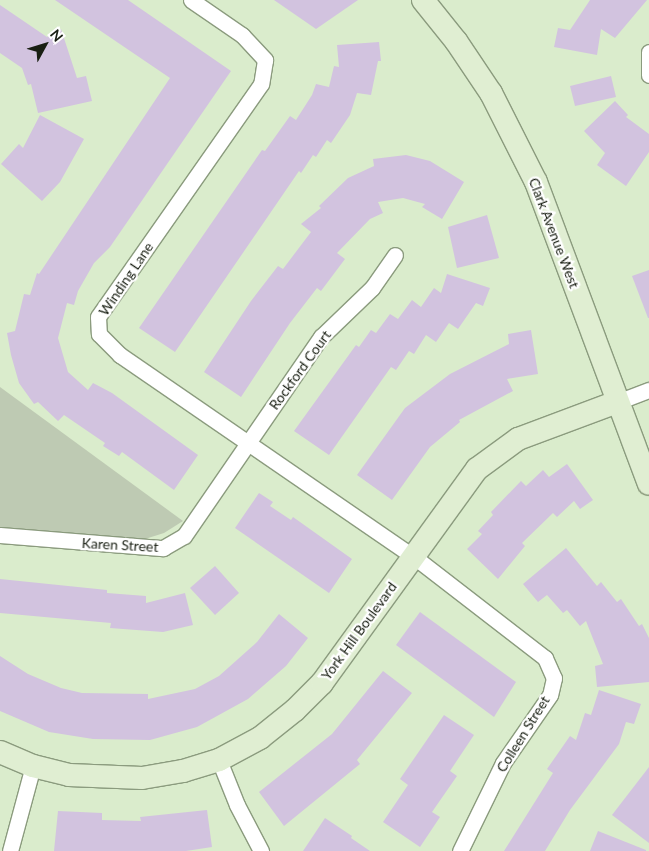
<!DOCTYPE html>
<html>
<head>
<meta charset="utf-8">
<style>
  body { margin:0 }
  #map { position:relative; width:649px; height:851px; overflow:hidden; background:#daeccc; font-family:Lato,sans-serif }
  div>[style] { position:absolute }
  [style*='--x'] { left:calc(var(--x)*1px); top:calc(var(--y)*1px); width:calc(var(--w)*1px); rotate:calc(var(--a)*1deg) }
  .green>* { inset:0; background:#becab3 }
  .building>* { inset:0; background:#d2c3df }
  .roads { filter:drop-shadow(1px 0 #8b9b7e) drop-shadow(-1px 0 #8b9b7e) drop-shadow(0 1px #8b9b7e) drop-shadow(0 -1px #8b9b7e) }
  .street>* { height:15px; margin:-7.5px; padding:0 7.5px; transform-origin:7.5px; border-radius:7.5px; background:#fff }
  .secondary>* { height:22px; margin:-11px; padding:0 11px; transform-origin:11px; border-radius:11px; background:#e0eed2 }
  span { translate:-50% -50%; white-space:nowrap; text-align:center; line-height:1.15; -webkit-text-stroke:4.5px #fff; paint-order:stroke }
  .street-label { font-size:14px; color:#191f13 }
  .north { position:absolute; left:20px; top:20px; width:50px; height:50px; -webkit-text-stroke:4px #fff; paint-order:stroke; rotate:51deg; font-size:14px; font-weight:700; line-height:20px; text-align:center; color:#191f13 }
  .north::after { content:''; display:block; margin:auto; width:18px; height:22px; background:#191f13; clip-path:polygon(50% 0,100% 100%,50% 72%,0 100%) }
</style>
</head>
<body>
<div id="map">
  <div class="green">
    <i style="clip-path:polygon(0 387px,183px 521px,164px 533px,145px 539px,0 527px)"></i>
  </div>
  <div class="building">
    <i style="clip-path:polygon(55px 0,128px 0,231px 71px,110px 247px,94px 263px,78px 291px,74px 305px,67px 303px,58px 338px,68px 372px,88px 390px,93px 383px,112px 393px,198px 455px,174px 490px,122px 452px,119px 456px,103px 446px,105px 443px,64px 415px,58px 421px,38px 402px,34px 404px,19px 383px,11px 355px,7px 333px,15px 331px,24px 294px,30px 295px,37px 273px,39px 274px,170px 78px)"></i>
    <i style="clip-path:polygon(274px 0,358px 0,316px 29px)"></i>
    <i style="clip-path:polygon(590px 0,647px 0,615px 38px,601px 29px,597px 55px,554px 47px,558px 28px,570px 30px)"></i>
    <i style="clip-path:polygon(0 5px,47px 37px,61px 29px,77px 78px,86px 76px,92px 101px,38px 113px,31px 84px,28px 85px,22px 68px,0 53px)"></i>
    <i style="clip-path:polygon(379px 42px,381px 61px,378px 61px,371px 95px,357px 93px,350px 115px,331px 143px,327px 140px,316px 157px,313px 155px,301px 173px,299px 171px,175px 352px,139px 328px,262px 150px,265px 151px,290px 116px,296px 120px,312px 95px,316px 84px,329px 87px,334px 66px,339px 67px,337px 45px)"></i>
    <i style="clip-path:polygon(611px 76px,616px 97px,575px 106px,570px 86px)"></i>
    <i style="clip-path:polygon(615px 101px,628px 115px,626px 117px,649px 134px,649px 152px,626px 186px,597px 165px,605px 153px,584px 131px)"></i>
    <i style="clip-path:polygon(40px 115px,84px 139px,60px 182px,42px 201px,1px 164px,19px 144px,23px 148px)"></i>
    <i style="clip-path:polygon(406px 155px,430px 161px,464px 182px,442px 219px,422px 207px,425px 204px,403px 198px,378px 202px,383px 213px,370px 219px,337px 253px,345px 259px,321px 291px,317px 288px,290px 323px,241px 397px,204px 372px,251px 301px,278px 266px,283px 269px,311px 232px,301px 224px,321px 208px,319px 206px,348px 178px,374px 166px,373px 159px)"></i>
    <i style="clip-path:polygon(487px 215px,499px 258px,457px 268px,448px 227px)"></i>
    <i style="clip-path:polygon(649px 270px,649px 318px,648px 318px,632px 276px)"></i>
    <i style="clip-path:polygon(447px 274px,490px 288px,483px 306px,476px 303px,458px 329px,449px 323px,436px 342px,426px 335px,414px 354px,409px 351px,396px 370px,391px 367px,329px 455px,294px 431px,356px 345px,359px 347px,371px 330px,376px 333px,390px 314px,398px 319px,412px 300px,421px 307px,434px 288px,441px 293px)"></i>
    <i style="clip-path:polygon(531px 330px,538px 374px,507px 379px,513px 391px,459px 420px,460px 422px,430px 447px,392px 500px,357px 475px,405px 408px,450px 374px,509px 344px,508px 334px)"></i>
    <i style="clip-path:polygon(567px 464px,593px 500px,580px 509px,574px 501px,557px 517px,553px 513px,522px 543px,525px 546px,498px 579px,467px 549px,482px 534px,478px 531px,493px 515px,491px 512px,521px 481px,526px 486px,543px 470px,549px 477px)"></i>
    <i style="clip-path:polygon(259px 493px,273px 502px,270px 506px,291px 520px,293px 517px,352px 559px,329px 593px,235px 528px)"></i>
    <i style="clip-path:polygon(566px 548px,597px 586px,601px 582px,617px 602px,621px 599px,639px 626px,642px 624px,649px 638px,649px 682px,597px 687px,595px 666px,603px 664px,586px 621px,580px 626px,567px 610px,563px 613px,547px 595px,538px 602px,523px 584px)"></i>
    <i style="clip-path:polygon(215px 566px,239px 593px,215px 615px,190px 588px)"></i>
    <i style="clip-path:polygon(0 579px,107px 590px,107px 593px,146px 596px,146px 603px,185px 593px,193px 625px,163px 632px,110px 628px,111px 623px,0 613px)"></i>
    <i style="clip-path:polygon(420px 612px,516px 682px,494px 717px,396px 645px)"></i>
    <i style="clip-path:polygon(279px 614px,308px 638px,286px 666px,248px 699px,197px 727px,150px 740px,93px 739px,49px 732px,0 711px,0 656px,28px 674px,61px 688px,82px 693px,148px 694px,148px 699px,195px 689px,219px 676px,257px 642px)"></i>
    <i style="clip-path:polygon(383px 671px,412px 693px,357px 760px,360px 764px,284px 826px,259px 792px,332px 734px)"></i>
    <i style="clip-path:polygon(599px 690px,641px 704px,634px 724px,626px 722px,619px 744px,570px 810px,545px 851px,504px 851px,553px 773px,547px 769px,570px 736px,576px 740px,585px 713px,591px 715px)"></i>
    <i style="clip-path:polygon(444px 715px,474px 735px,450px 771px,457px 776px,432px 812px,440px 817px,420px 847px,383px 822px,408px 785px,400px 779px)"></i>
    <i style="clip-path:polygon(649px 767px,649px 843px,612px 815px)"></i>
    <i style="clip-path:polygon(207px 810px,212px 847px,186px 851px,54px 851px,58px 811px,102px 813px,102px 820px,141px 821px,140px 817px)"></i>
    <i style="clip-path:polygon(325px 818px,352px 836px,351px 838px,370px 851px,303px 851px)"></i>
    <i style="clip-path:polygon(598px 831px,646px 850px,646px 851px,590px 851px)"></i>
  </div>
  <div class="roads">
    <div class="street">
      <i style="--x:191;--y:0;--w:62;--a:34.5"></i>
      <i style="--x:242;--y:35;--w:34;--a:47"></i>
      <i style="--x:265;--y:60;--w:24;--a:99"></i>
      <i style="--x:261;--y:84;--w:284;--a:125"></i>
      <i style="--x:98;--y:317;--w:17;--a:87"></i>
      <i style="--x:99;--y:334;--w:30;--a:45"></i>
      <i style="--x:120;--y:355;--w:355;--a:34.5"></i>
      <i style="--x:413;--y:556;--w:167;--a:37.7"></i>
      <i style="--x:545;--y:658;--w:22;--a:66"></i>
      <i style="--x:554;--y:678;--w:17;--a:103"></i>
      <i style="--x:550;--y:695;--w:83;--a:124.7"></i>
      <i style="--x:503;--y:763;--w:98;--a:116"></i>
      <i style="--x:649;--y:52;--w:23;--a:90"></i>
      <i style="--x:617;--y:402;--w:34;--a:-21"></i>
      <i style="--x:0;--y:535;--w:164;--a:4.6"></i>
      <i style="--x:163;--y:548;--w:24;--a:-30"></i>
      <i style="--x:184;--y:536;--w:242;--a:-55.5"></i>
      <i style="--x:321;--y:337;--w:71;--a:-43.9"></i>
      <i style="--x:372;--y:288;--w:40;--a:-55.1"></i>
      <i style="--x:219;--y:760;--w:48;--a:68.2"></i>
      <i style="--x:237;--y:805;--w:52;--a:62.4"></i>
      <i style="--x:10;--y:851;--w:88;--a:-74.9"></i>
    </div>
    <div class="secondary">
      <i style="--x:423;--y:0;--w:53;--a:51.2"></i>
      <i style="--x:456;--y:41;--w:63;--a:56.1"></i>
      <i style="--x:491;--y:93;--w:100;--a:63.2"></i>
      <i style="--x:536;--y:182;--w:322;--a:69.5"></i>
      <i style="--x:0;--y:752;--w:36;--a:23"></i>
      <i style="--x:33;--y:766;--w:37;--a:14"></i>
      <i style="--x:69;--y:775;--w:73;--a:2.4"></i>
      <i style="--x:142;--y:778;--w:42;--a:-9.7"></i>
      <i style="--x:183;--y:771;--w:38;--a:-17"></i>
      <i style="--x:219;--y:760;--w:47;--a:-28.2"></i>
      <i style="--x:260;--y:738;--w:45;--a:-38.7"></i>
      <i style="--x:295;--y:710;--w:38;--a:-45"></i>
      <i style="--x:322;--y:683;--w:264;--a:-54.1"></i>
      <i style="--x:477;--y:469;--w:51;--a:-36.2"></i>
      <i style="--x:518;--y:439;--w:106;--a:-20.5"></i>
    </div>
  </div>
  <div class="street-label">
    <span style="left:554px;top:233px;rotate:69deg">Clark Avenue West</span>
    <span style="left:126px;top:279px;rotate:-56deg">Winding Lane</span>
    <span style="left:300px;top:370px;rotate:-54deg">Rockford Court</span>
    <span style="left:120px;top:545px;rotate:3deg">Karen Street</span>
    <span style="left:359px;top:631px;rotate:-54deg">York Hill Boulevard</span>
    <span style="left:523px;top:734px;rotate:-58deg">Colleen Street</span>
  </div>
  <div class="north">N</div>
</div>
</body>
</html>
